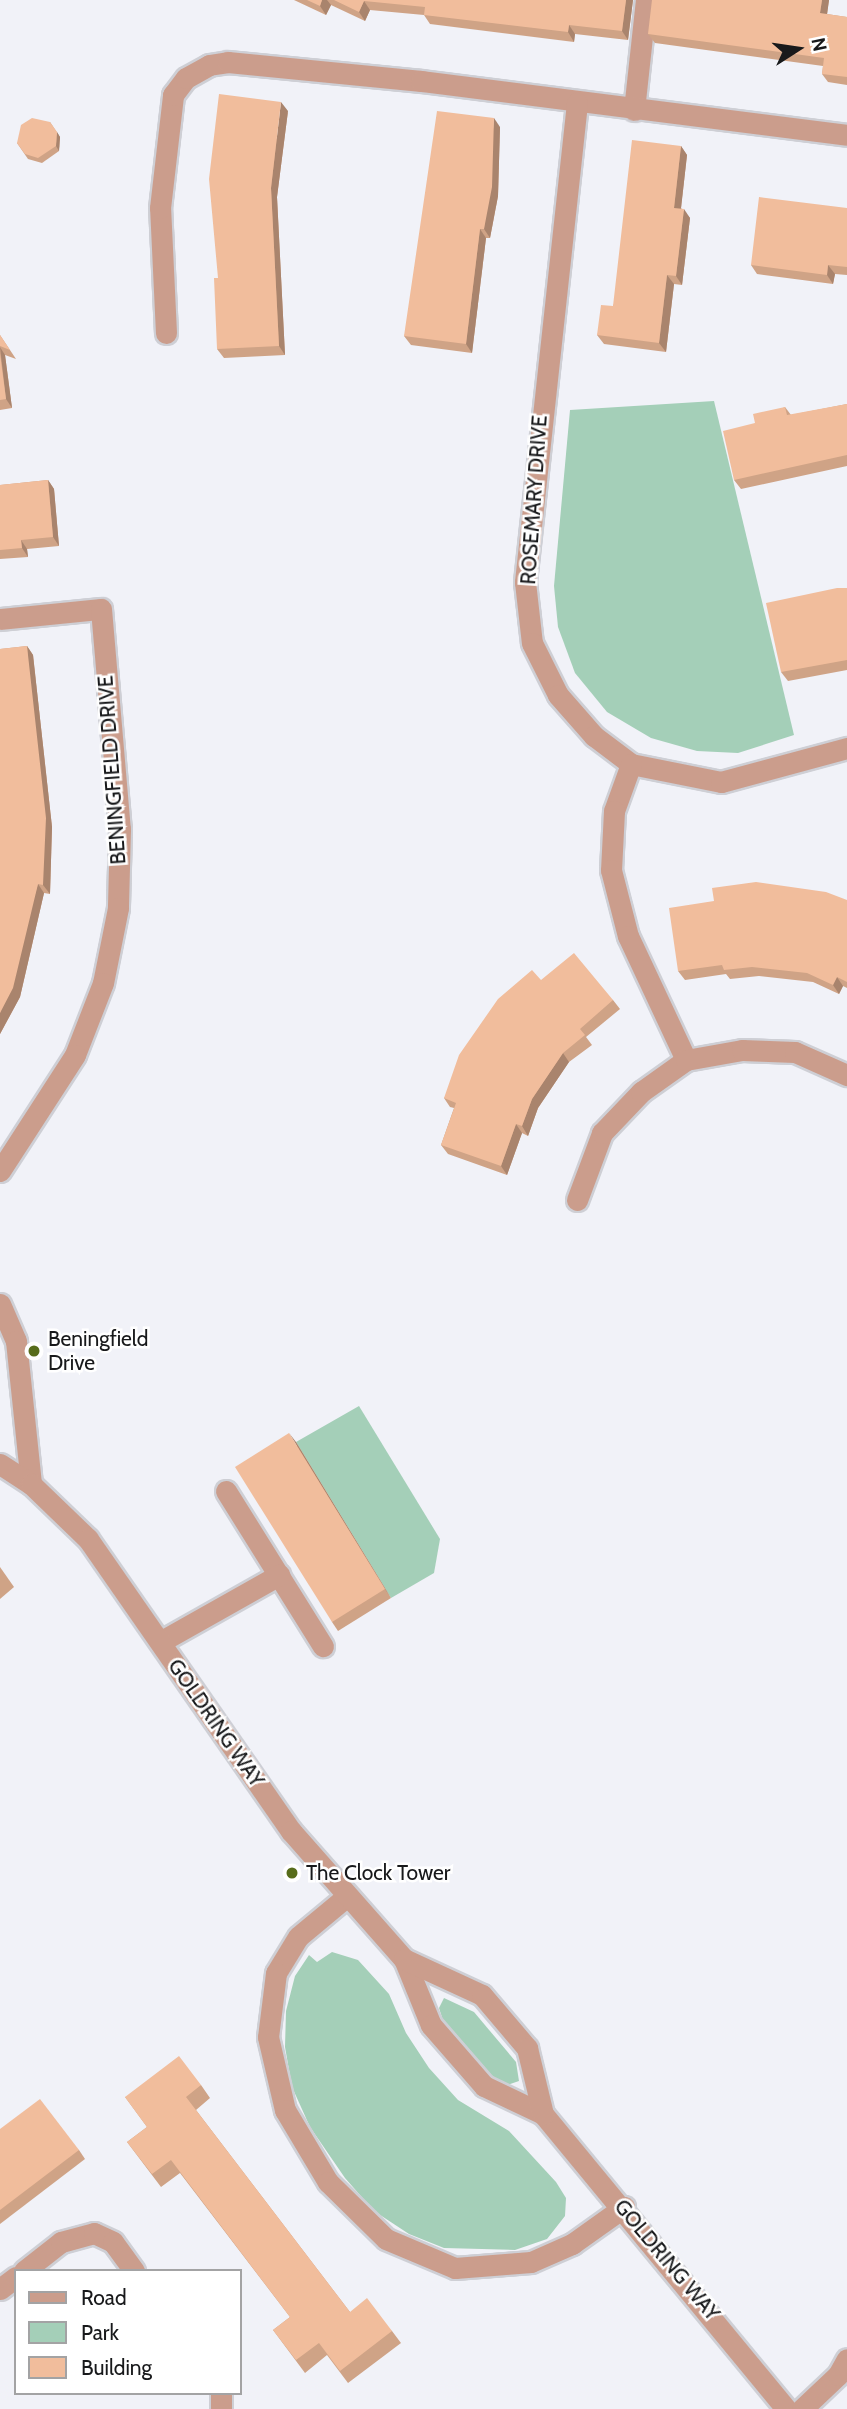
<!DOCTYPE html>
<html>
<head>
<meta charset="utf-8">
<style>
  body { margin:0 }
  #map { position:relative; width:847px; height:2409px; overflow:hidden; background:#f1f2f8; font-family:Cabin,sans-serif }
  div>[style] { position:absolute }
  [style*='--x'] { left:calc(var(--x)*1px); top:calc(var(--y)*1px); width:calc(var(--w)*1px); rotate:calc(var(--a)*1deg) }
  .green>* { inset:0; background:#a4cfb8 }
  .roads { filter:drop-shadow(2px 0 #cecfd5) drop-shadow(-2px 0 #cecfd5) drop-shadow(0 2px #cecfd5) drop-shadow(0 -2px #cecfd5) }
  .service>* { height:21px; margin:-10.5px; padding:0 10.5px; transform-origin:10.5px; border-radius:10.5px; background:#cb9d8c }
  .minor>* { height:21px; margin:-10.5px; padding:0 10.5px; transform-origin:10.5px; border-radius:10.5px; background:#cb9d8c }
  .wall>* { inset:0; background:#cfa386 }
  .shaded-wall>* { inset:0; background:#a9846d }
  .building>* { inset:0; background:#f1bd9c }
  .dots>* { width:19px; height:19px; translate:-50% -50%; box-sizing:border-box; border:4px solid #fff; border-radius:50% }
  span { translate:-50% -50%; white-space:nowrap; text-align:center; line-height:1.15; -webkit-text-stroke:5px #fff; paint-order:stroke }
  .street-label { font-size:21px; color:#18191b }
  .poi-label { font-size:21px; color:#18191b }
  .left { translate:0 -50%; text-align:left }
  .legend { position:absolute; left:14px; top:2269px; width:228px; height:126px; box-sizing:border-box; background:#fff; border:2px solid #a3a3a4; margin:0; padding:9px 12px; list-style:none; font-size:21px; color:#18191b }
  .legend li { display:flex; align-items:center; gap:14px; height:35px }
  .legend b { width:35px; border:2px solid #a3a3a4 }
  .north { position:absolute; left:763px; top:14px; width:70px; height:70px; -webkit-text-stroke:5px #fff; paint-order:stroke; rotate:78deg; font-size:19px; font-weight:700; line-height:28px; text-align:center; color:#18191b }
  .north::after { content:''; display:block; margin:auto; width:24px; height:32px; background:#18191b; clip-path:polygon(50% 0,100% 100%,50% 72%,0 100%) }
</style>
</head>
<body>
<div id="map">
  <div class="green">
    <i style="clip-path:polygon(714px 401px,794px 735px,738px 753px,697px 751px,651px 738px,607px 712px,575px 673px,558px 627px,554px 586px,570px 410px)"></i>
    <i style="clip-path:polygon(359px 1406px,440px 1539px,434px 1573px,391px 1598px,296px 1442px)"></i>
    <i style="clip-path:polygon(332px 1952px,358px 1960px,389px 1994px,406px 2033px,429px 2068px,458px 2100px,509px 2131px,556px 2182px,566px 2198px,565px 2216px,547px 2239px,515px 2250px,444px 2248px,409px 2234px,374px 2211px,345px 2178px,310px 2127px,292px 2087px,285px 2047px,286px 2011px,295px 1976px,309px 1955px,317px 1962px)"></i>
    <i style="clip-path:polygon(444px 1998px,474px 2012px,516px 2062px,519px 2081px,504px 2086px,494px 2082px,447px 2033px,439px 2008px)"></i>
  </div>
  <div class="roads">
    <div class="service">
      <i style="--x:634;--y:110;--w:111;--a:-83.8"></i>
      <i style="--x:166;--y:333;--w:125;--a:-92.7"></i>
      <i style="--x:160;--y:208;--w:114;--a:-83.4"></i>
      <i style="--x:173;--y:95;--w:21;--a:-53"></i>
      <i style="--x:186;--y:78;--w:26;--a:-29"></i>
      <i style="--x:209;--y:65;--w:19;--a:-9"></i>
      <i style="--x:228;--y:62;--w:194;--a:5.6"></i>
      <i style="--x:0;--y:1304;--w:40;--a:66.6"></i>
      <i style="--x:16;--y:1341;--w:144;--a:84"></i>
      <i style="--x:226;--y:1491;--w:183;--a:58"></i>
      <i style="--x:160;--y:1642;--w:137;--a:-29.4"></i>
      <i style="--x:346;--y:1897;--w:62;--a:140.2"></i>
      <i style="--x:298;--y:1937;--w:42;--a:121.4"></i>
      <i style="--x:276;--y:1973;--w:64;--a:97.1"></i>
      <i style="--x:268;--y:2037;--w:75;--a:76.9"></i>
      <i style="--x:285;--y:2110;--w:84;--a:59.2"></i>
      <i style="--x:328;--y:2182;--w:81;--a:44.5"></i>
      <i style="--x:386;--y:2239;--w:75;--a:22.8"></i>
      <i style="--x:455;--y:2268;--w:76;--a:-4.5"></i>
      <i style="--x:531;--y:2262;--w:45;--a:-23.7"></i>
      <i style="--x:572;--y:2244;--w:64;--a:-35.4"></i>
      <i style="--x:24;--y:2271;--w:47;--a:-38.1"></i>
      <i style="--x:61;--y:2242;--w:34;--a:-15"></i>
      <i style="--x:94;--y:2233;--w:21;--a:25"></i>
      <i style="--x:113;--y:2242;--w:36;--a:54"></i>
      <i style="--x:0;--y:2289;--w:20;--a:-37"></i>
      <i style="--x:221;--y:2409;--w:16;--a:-90"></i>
    </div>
    <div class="minor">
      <i style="--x:421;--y:81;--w:429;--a:7.2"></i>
      <i style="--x:577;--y:103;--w:482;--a:96.2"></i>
      <i style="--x:525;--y:582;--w:61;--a:83.5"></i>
      <i style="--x:532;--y:643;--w:58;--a:63.4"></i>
      <i style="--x:558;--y:695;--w:55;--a:48.7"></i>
      <i style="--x:594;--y:736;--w:46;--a:37.1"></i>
      <i style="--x:631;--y:764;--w:92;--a:11.3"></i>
      <i style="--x:721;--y:782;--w:131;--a:-15.1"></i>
      <i style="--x:0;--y:619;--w:101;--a:-5.7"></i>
      <i style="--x:101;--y:609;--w:221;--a:85.1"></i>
      <i style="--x:120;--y:829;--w:79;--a:91.5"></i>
      <i style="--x:118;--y:908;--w:76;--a:101.3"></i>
      <i style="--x:103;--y:983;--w:77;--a:111.3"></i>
      <i style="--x:75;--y:1055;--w:138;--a:122.9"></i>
      <i style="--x:631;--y:764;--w:50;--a:109.9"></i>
      <i style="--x:614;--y:811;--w:59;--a:92.9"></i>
      <i style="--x:611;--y:870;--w:68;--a:75.6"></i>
      <i style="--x:628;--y:936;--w:137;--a:64.9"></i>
      <i style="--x:577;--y:1200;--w:72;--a:-69.5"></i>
      <i style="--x:602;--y:1133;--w:57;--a:-46.4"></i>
      <i style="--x:641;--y:1092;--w:55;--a:-35.4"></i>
      <i style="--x:686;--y:1060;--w:57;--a:-10.1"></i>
      <i style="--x:742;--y:1050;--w:53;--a:2.2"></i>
      <i style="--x:795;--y:1052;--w:57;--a:23.9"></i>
      <i style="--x:0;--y:1464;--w:37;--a:33"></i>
      <i style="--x:31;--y:1484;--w:79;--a:44"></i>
      <i style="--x:88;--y:1539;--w:356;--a:55.2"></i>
      <i style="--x:291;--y:1831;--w:171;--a:48.6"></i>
      <i style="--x:404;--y:1959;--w:71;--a:67.8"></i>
      <i style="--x:431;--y:2025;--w:81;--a:49"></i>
      <i style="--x:484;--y:2086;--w:65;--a:25.4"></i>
      <i style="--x:543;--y:2114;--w:382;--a:50.5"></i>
      <i style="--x:404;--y:1959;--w:86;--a:24.8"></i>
      <i style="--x:482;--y:1995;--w:70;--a:49.7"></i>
      <i style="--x:527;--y:2048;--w:68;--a:76.4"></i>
      <i style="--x:802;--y:2409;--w:50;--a:-43.4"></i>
      <i style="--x:838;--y:2375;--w:18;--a:-61"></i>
    </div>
  </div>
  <div class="wall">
    <i style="clip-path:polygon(294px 0,633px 0,628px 40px,575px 34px,574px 42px,430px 24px,424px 15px,370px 10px,365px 21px,331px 5px,326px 15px)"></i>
    <i style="clip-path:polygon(652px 0,829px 0,827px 14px,847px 17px,847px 85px,828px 82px,822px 74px,823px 66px,655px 43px,648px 34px)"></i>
    <i style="clip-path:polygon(288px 111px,277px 197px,285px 355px,224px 358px,217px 349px,218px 278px)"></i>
    <i style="clip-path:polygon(50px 122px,60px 137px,59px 151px,42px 163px,28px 159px,17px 143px)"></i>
    <i style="clip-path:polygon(500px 127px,498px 196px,490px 238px,486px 238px,472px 353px,411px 345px,404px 336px)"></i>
    <i style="clip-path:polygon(681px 146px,687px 155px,681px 208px,690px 218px,682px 285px,674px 284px,666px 352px,604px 344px,597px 335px,613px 306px)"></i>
    <i style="clip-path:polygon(847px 208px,847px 275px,835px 274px,833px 284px,757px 274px,751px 265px)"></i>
    <i style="clip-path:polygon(0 335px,16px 359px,5px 355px,12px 408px,0 410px)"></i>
    <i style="clip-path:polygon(847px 404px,847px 466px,741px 489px,734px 480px,755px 423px,785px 407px,791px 415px)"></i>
    <i style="clip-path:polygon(48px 480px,54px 489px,59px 546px,27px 549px,28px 557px,0 559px,0 485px)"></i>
    <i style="clip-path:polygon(847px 588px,847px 670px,788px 681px,781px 672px)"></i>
    <i style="clip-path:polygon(27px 646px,33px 655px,52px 827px,50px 894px,44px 893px,20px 997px,0 1034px,0 649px)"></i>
    <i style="clip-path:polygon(847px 900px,847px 988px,843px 986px,839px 994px,813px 982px,759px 976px,730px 979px,726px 974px,685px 980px,678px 971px)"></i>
    <i style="clip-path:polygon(541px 980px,613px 1000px,620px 1009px,586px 1037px,592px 1045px,569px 1062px,538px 1108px,528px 1136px,522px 1133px,507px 1175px,448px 1154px,441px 1145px,454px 1108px,450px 1107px,444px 1098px)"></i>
    <i style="clip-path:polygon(296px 1442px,391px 1598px,338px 1631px,332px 1622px)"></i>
    <i style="clip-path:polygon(0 1567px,14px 1587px,0 1599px)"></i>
    <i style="clip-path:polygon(201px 2085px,210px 2098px,196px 2110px,350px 2312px,392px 2331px,401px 2343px,348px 2383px,327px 2355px,305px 2373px,273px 2330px,290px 2317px,180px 2173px,161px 2187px,127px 2142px,147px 2127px,125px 2097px)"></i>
    <i style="clip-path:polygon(0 2129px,79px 2150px,85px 2159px,0 2224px)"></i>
  </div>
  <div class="shaded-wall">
    <i style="clip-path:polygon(322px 0,327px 0,331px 5px,326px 15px,320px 6px)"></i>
    <i style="clip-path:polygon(626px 0,633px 0,628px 40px,622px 31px)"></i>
    <i style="clip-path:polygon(822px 0,829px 0,826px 22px,820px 13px)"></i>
    <i style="clip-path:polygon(364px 1px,370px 10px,365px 21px,359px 12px)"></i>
    <i style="clip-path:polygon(569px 25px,575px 34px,574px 42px,568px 32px)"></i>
    <i style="clip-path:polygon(281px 102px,288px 111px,277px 197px,285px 355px,279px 346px,271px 188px)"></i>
    <i style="clip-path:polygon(494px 118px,500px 127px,498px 196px,490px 238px,484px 229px)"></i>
    <i style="clip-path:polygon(57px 132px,60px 137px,59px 151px,56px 146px)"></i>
    <i style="clip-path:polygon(681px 146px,687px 155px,680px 217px,674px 208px)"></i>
    <i style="clip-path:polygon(684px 209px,690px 218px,682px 285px,676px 276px)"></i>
    <i style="clip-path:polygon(480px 229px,486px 238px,472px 353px,466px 344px)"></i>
    <i style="clip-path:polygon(828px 265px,835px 274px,833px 284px,827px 275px)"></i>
    <i style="clip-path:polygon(667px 275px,674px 284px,666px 352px,659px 343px)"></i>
    <i style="clip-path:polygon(0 347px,5px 355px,12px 408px,6px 399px)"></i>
    <i style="clip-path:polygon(48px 480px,54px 489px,59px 546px,53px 537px)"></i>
    <i style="clip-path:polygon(21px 540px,27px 549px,28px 557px,22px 548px)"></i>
    <i style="clip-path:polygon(27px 646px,33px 655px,52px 827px,50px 894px,43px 885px)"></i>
    <i style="clip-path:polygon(38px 884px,44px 893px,20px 997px,0 1034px,0 1013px)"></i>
    <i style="clip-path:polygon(837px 977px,843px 986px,839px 994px,833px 985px)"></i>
    <i style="clip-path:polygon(563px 1053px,569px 1062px,538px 1108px,528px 1136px,522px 1126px,532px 1099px)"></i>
    <i style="clip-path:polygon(516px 1124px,522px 1133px,507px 1175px,501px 1166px)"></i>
    <i style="clip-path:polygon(289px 1433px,296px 1442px,391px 1598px,385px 1589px)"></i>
  </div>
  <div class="building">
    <i style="clip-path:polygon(307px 0,322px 0,320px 6px)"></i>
    <i style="clip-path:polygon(334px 0,626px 0,622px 31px,569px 25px,568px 32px,424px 15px,425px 7px,364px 1px,359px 12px)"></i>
    <i style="clip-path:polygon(652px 0,822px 0,820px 13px,847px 17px,847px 77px,822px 74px,824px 58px,648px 34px)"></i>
    <i style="clip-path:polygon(219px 94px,281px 102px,271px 188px,279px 346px,217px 349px,214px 278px,218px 278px,209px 179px)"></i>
    <i style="clip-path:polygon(437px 111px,494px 118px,492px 187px,484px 229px,480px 229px,466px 344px,404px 336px)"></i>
    <i style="clip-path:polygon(32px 118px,50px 122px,57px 132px,56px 146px,38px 158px,25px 154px,17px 143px,21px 125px)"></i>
    <i style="clip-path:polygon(632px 140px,681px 146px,674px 208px,684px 209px,676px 276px,667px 275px,659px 343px,597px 335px,601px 305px,613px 306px)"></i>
    <i style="clip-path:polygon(759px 197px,847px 208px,847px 267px,828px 265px,827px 275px,751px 265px)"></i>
    <i style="clip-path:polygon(0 335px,10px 350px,0 346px)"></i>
    <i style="clip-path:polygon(0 354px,6px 399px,0 400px)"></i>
    <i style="clip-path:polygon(847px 404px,847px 455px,734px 480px,723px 431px,755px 423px,753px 414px,785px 407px,787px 415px)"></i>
    <i style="clip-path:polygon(48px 480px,53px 537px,21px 540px,22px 548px,0 550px,0 485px)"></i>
    <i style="clip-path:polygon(837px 588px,847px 588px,847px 660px,781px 672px,766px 603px)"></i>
    <i style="clip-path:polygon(27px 646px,46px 818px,43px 885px,38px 884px,13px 988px,0 1013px,0 649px)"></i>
    <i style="clip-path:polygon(756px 882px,826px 892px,847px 900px,847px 982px,837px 977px,833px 985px,807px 973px,752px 967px,724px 970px,722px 965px,678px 971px,669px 908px,714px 901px,712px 888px)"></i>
    <i style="clip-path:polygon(574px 953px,613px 1000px,580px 1029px,585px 1035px,563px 1053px,532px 1099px,522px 1126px,516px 1124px,501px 1166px,441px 1145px,456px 1103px,444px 1098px,459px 1055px,498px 999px,532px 970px,541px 980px)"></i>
    <i style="clip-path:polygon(289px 1433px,385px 1589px,332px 1622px,235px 1467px)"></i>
    <i style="clip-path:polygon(179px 2056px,201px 2085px,186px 2097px,350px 2312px,367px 2298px,392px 2331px,340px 2371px,319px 2343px,296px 2360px,273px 2330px,290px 2317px,171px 2160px,152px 2174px,127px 2142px,147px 2127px,125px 2097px)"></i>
    <i style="clip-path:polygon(40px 2099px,79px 2150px,0 2210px,0 2129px)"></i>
  </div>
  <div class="dots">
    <i style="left:34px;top:1351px;background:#576c1b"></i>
    <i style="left:292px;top:1873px;background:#576c1b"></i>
  </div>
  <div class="street-label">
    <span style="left:534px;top:500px;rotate:-86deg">ROSEMARY DRIVE</span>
    <span style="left:112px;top:770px;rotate:-94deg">BENINGFIELD DRIVE</span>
    <span style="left:216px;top:1723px;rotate:55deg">GOLDRING WAY</span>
    <span style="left:667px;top:2260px;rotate:50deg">GOLDRING WAY</span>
  </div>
  <div class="poi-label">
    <span class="left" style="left:48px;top:1351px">Beningfield<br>Drive</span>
    <span class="left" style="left:306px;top:1873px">The Clock Tower</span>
  </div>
  <ul class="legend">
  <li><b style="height:9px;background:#cb9d8c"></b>Road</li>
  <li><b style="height:19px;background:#a4cfb8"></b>Park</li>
  <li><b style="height:19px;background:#f1bd9c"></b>Building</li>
  </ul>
  <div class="north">N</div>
</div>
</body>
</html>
